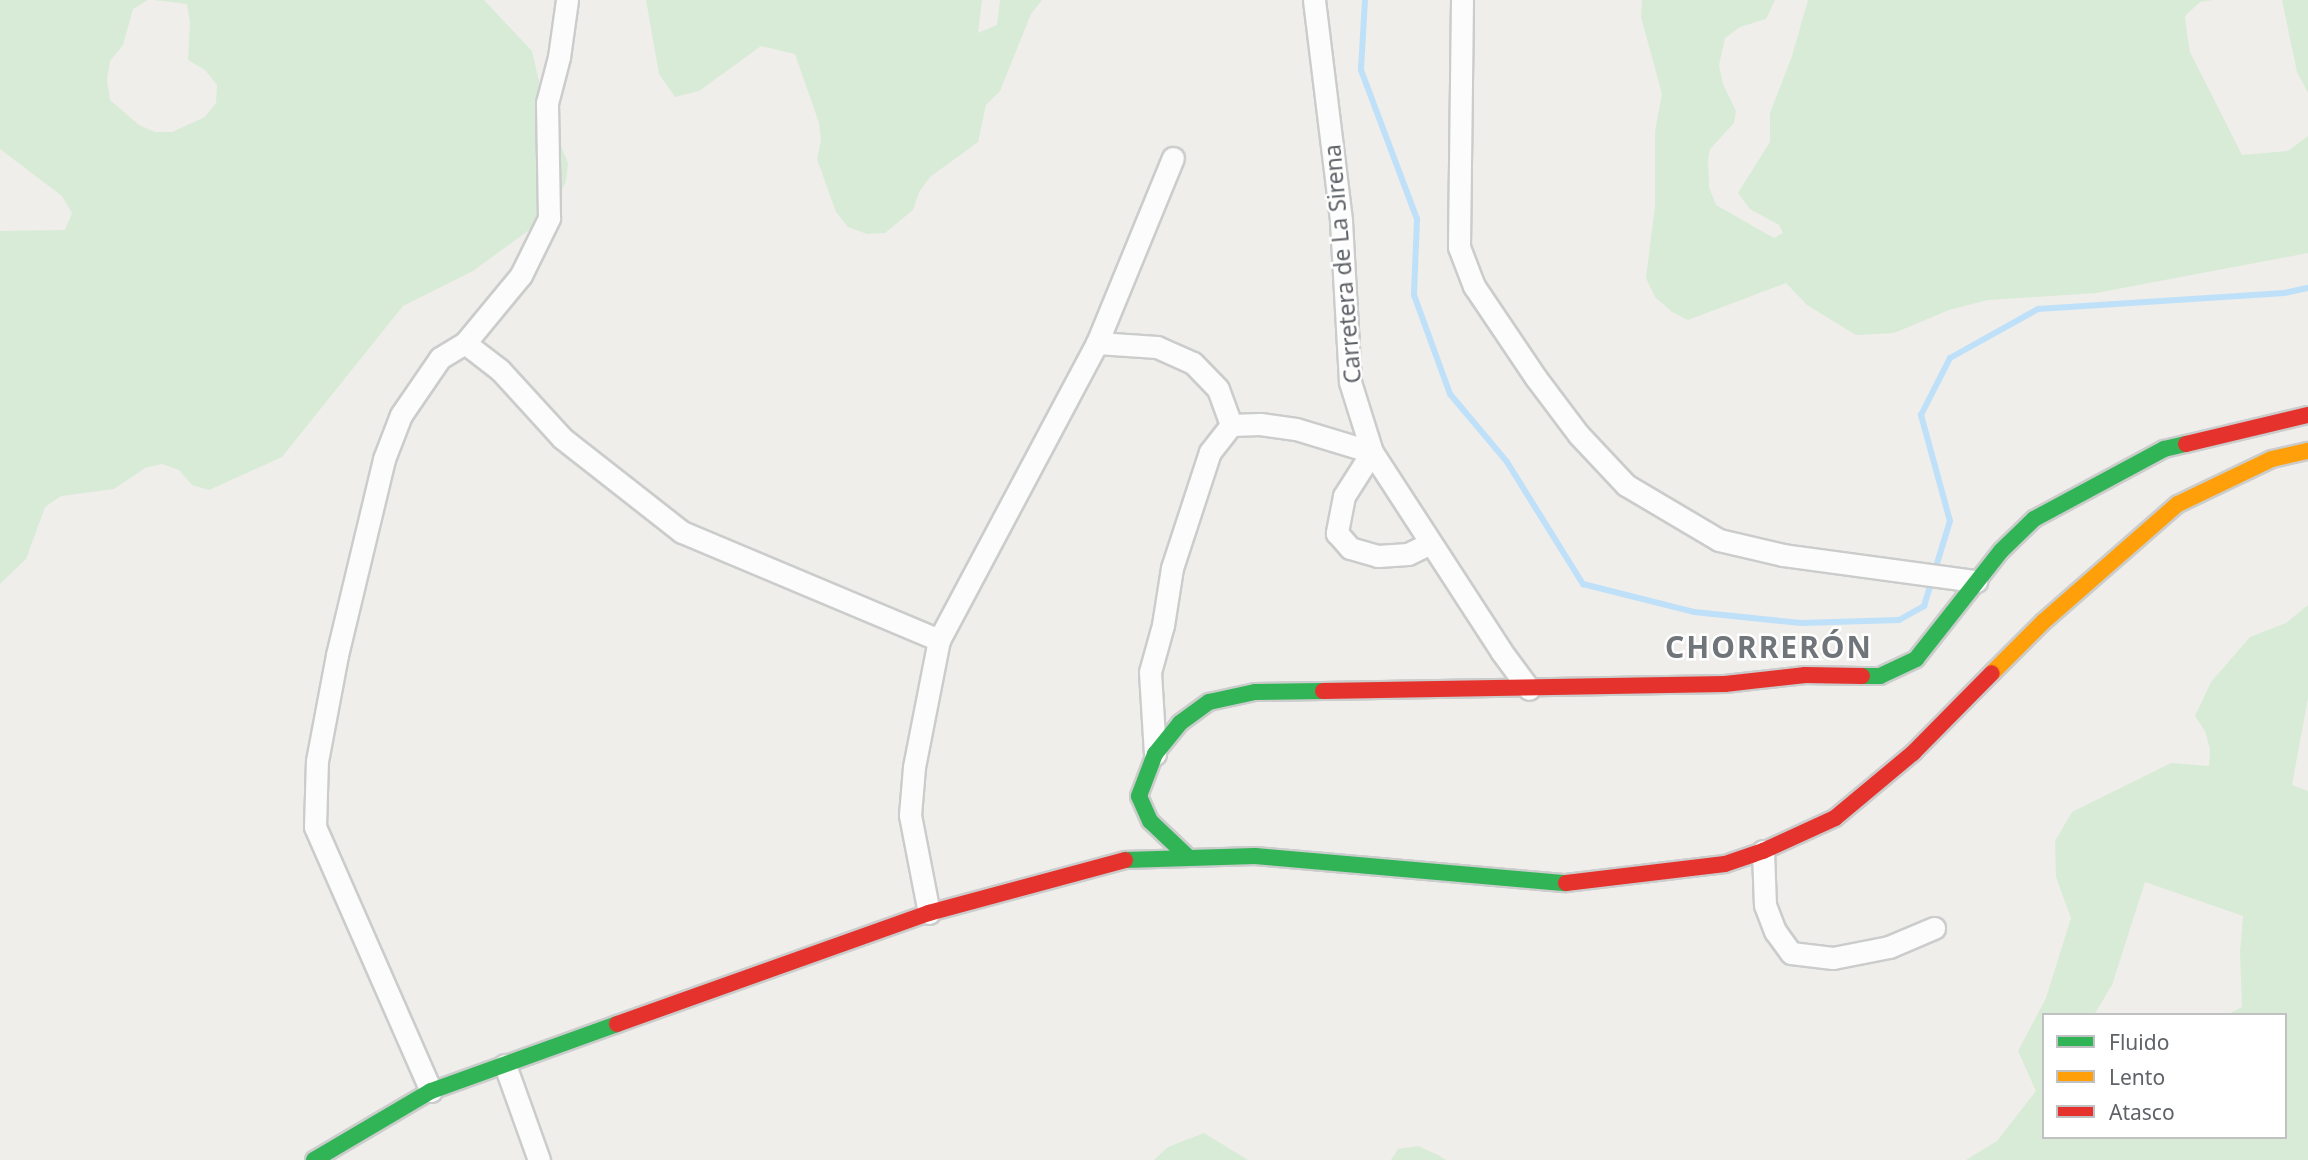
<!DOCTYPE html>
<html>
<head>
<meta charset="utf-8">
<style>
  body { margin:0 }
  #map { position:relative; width:2308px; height:1160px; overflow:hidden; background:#efeeea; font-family:"Noto Sans",sans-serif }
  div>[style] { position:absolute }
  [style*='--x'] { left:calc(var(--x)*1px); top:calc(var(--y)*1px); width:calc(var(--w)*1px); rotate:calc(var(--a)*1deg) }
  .green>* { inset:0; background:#d8ebd6 }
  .stream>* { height:6px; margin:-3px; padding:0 3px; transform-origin:3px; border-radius:3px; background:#bfe0f9 }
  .roads { filter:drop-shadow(2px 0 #cbcccc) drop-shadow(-2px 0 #cbcccc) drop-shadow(0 2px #cbcccc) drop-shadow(0 -2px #cbcccc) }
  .street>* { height:21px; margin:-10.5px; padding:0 10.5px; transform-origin:10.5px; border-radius:10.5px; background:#fdfcfc }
  .fast>* { height:16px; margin:-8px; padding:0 8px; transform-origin:8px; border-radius:8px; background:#30b455 }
  .slow>* { height:16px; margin:-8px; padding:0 8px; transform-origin:8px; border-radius:8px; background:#ff9f0a }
  .jam>* { height:16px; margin:-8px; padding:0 8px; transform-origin:8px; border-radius:8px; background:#e5322d }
  span { translate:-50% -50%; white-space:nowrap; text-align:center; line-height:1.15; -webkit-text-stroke:5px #fff; paint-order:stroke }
  .street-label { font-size:23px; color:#5f6368 }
  .district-label { font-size:30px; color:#70757a; font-weight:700; letter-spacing:2px }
  .legend { position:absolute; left:2042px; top:1013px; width:245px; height:126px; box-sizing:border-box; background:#fff; border:2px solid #bfc1c3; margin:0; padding:9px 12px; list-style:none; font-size:21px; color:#5f6368 }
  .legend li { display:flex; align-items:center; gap:14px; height:35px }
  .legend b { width:35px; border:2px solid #bfc1c3 }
</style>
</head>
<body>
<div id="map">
  <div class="green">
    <i style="clip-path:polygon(0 0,148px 0,133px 9px,123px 45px,110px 61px,107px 80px,110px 100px,139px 125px,155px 132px,172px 132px,205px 117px,216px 103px,217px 85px,205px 70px,188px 60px,190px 22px,187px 4px,154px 0,484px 0,532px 51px,545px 107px,568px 163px,566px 181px,551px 214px,473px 271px,403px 306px,282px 457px,209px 490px,192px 485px,179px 470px,162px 464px,145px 468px,114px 489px,61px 496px,45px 507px,26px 559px,0 584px,0 231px,65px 230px,72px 213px,62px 196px,0 149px)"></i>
    <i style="clip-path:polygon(646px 0,982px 0,978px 33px,997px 25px,1000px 0,1042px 0,1031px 14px,1000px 91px,986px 105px,978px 142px,930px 177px,919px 192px,913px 210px,885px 233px,867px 234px,848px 227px,836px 212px,817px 159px,821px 141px,819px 123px,795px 54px,761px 46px,699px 91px,675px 97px,659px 74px)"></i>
    <i style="clip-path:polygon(1642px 0,1775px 0,1766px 19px,1740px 27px,1725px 38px,1719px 65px,1723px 84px,1736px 111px,1734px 123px,1710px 149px,1708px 159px,1709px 187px,1716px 205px,1774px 238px,1783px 233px,1779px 225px,1750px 209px,1738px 193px,1770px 142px,1770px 113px,1792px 56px,1808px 0,2213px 0,2200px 2px,2185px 16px,2187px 34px,2190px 52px,2242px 155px,2288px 151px,2308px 136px,2308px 253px,2096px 293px,1988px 300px,1949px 310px,1894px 333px,1856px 335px,1807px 305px,1786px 283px,1688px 320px,1672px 312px,1655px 297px,1646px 278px,1655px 206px,1655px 131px,1662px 94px,1641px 17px)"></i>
    <i style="clip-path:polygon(2282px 0,2308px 0,2308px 93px,2297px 72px)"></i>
    <i style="clip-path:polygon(evenodd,2308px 605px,2308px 698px,2292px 785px,2308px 791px,2308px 1160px,1966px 1160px,1997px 1141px,2036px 1091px,2018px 1051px,2046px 998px,2071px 918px,2056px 877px,2055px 841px,2072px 812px,2171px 763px,2209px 766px,2210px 749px,2205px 731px,2195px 716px,2211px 682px,2250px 637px,2286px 623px,2308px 605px,2145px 882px,2243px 916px,2240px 952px,2242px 1007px,2227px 1015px,2285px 1015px,2285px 1137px,2044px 1137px,2044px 1015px,2094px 1015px,2112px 985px,2145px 882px)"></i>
    <i style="clip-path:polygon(1204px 1133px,1248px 1160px,1154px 1160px,1168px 1147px)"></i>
    <i style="clip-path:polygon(1418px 1146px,1438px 1155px,1446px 1160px,1391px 1160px,1398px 1149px)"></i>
  </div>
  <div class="stream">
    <i style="--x:1365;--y:0;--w:70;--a:93.3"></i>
    <i style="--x:1361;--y:70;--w:159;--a:69.4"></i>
    <i style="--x:1417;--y:219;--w:76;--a:92.3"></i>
    <i style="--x:1414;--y:295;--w:105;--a:70"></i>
    <i style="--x:1450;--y:394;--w:89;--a:50"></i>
    <i style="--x:1507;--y:462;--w:144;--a:58.1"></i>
    <i style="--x:1583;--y:584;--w:114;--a:14.2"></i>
    <i style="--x:1694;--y:612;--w:108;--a:5.9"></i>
    <i style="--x:1801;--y:623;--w:98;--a:-1.8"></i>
    <i style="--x:1899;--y:620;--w:29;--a:-29"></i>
    <i style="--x:1924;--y:606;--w:89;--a:-73"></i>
    <i style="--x:1950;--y:521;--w:110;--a:-105.3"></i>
    <i style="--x:1921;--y:415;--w:64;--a:-63"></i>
    <i style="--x:1950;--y:358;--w:101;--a:-29.1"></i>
    <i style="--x:2038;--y:309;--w:247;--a:-3.7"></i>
    <i style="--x:2284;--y:293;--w:25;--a:-12"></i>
  </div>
  <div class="roads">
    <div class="street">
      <i style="--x:1314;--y:0;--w:223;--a:83"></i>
      <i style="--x:1341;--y:221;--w:161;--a:86.8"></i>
      <i style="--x:1350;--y:382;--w:73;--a:72.6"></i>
      <i style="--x:1372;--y:452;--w:237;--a:57"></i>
      <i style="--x:1501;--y:651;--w:47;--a:53.6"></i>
      <i style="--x:1462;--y:0;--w:247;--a:90.7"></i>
      <i style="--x:1459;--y:247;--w:42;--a:69"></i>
      <i style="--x:1474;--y:286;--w:111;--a:56"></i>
      <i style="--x:1536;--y:378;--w:71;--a:53"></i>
      <i style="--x:1579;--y:435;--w:69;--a:46.8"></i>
      <i style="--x:1626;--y:485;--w:108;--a:30.6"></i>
      <i style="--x:1719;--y:540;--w:66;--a:13.2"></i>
      <i style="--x:1783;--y:555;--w:195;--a:7.7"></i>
      <i style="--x:465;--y:343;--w:88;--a:-50.5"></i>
      <i style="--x:521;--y:275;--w:64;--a:-63.8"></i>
      <i style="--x:549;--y:218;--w:115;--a:-91"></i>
      <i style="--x:547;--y:103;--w:48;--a:-75.4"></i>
      <i style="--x:559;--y:57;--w:58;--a:-82"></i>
      <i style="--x:1097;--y:343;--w:200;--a:-67.7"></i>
      <i style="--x:1155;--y:754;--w:82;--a:-93.5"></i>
      <i style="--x:1150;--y:672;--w:49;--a:-74.5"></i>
      <i style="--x:1163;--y:625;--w:58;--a:-81"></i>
      <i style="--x:1172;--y:568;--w:122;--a:-71.9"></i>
      <i style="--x:1210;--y:452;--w:34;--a:-52"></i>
      <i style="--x:1231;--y:425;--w:29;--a:-2"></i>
      <i style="--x:1260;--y:424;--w:36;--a:8"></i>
      <i style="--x:1296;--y:429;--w:79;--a:16.8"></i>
      <i style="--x:1372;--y:452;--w:52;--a:122.5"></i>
      <i style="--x:1344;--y:496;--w:38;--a:101"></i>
      <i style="--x:1337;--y:533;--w:20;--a:49"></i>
      <i style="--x:1350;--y:548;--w:29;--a:16"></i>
      <i style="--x:1378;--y:556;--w:30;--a:-4"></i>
      <i style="--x:1408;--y:554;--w:25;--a:-26"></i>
      <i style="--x:1763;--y:851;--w:54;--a:87.9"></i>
      <i style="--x:1765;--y:905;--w:28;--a:69"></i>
      <i style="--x:1775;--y:931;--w:27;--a:54"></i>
      <i style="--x:1791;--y:953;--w:42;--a:6.8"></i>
      <i style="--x:1833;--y:958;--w:57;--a:-11.1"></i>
      <i style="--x:1889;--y:947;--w:49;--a:-22.9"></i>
      <i style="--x:929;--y:913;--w:100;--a:-101"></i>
      <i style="--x:910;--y:815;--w:48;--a:-85.2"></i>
      <i style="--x:914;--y:767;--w:129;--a:-78.9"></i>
      <i style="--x:939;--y:640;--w:336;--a:-62"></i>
      <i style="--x:1097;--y:343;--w:60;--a:3.8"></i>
      <i style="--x:1157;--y:347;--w:39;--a:24"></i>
      <i style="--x:1193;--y:363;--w:36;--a:46"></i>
      <i style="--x:1218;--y:389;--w:38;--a:70"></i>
      <i style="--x:505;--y:1065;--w:101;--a:70.3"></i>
      <i style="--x:431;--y:1091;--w:288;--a:-113.7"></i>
      <i style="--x:315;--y:827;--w:66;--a:-88.3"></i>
      <i style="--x:317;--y:761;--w:108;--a:-79.3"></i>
      <i style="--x:337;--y:655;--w:202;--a:-76.5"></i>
      <i style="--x:384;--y:459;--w:47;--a:-68.9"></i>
      <i style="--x:401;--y:415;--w:69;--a:-55.6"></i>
      <i style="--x:440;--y:358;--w:29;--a:-31"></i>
      <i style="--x:465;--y:343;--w:44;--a:37.6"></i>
      <i style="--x:500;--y:370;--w:92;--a:47.6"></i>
      <i style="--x:562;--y:438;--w:152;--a:38.1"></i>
      <i style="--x:682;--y:532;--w:279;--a:22.8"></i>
    </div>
    <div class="fast">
      <i style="--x:1862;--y:676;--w:18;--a:0"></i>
      <i style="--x:1880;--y:676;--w:40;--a:-25"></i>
      <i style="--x:1916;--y:659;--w:137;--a:-51.8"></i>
      <i style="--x:2001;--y:551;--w:46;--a:-44.1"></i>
      <i style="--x:2034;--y:519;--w:148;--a:-28.3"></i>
      <i style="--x:2164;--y:449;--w:23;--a:-13"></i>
      <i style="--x:1188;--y:857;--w:52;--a:-136.5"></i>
      <i style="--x:1150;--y:821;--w:27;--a:-114"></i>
      <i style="--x:1139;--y:796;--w:45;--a:-69.1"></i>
      <i style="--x:1155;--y:754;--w:40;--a:-51"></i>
      <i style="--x:1180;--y:723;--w:36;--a:-36"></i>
      <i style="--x:1209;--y:702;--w:47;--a:-12.3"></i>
      <i style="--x:1255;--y:692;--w:68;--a:-0.8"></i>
      <i style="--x:1125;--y:860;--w:130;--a:-1.8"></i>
      <i style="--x:1255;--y:856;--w:312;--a:5"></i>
      <i style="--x:314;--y:1160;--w:136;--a:-30.5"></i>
      <i style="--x:431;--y:1091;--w:198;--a:-19.8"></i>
    </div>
    <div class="slow">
      <i style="--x:1992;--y:673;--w:72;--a:-45"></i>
      <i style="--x:2043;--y:622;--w:179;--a:-41.2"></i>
      <i style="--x:2178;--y:504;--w:104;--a:-25.6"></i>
      <i style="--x:2272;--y:459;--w:37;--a:-13"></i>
    </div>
    <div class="jam">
      <i style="--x:2186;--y:444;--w:125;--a:-13.4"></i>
      <i style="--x:1323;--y:691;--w:402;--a:-1"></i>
      <i style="--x:1725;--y:684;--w:81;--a:-6.4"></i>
      <i style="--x:1805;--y:675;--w:57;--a:1"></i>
      <i style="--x:1566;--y:883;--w:160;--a:-6.8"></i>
      <i style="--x:1725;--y:864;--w:40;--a:-18.9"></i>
      <i style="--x:1763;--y:851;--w:79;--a:-24.6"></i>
      <i style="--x:1835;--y:818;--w:102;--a:-39.8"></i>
      <i style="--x:1913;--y:753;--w:112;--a:-45.4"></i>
      <i style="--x:617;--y:1024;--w:331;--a:-19.6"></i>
      <i style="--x:929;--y:913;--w:203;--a:-15.1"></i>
    </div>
  </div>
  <div class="street-label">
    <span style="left:1342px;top:264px;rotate:-95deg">Carretera de La Sirena</span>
  </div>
  <div class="district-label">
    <span style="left:1769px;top:647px">CHORRERÓN</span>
  </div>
  <ul class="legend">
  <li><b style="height:9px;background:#30b455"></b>Fluido</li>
  <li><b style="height:9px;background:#ff9f0a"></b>Lento</li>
  <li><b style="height:9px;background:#e5322d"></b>Atasco</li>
  </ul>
</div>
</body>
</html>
